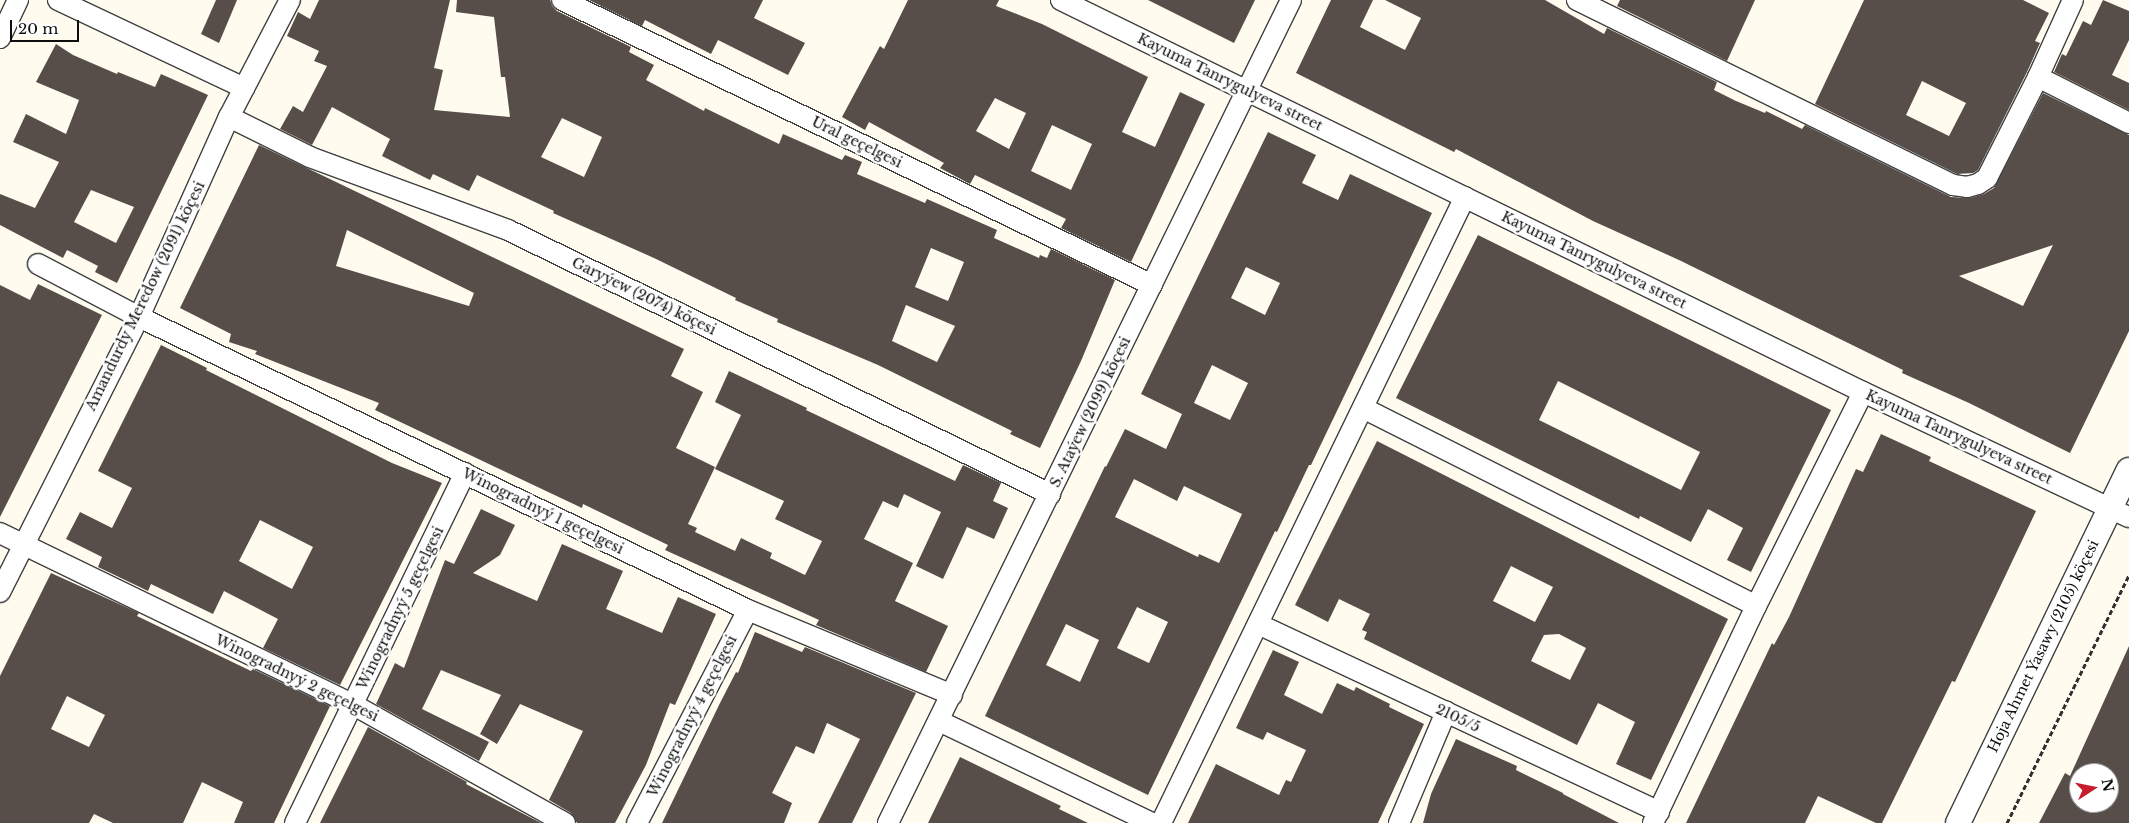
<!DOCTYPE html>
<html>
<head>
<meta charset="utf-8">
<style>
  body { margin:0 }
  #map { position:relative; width:2129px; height:823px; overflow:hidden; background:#fffbee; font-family:"Libre Baskerville",serif }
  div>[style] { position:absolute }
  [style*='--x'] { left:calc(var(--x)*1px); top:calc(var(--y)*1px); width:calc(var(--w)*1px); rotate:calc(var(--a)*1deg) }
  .building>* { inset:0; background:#574e49 }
  .path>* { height:3px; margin-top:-1.5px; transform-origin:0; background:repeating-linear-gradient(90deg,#303030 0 5px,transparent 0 7.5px) }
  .roads { filter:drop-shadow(1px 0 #414141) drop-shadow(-1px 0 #414141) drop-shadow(0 1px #414141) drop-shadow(0 -1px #414141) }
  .minor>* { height:20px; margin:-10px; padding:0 10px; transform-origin:10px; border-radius:10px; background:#fff }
  .tertiary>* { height:24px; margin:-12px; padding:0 12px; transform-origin:12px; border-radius:12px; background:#fff }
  span { translate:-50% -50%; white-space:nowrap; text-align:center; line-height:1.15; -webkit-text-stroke:5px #fff; paint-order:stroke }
  .street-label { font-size:14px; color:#0e0e0e }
  .north { position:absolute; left:2069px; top:763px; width:50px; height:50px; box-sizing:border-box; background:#fff; border:1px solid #9f9f9f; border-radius:50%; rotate:79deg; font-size:14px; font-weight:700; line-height:20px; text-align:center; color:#0e0e0e }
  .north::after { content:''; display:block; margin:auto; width:18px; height:22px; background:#c71c2c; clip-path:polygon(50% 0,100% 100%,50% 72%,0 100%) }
  .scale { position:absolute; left:10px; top:20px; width:69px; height:22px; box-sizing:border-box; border:2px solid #0e0e0e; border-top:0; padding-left:6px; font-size:15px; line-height:18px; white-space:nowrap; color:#0e0e0e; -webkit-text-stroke:4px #fff; paint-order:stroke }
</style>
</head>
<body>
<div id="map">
  <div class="building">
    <i style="clip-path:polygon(216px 0,237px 0,219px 43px,201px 34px)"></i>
    <i style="clip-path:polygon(evenodd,319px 0,450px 0,434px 68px,443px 70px,434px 110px,510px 117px,505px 77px,501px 77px,494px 17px,456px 12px,457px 0,550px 0,552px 6px,557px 11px,631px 47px,629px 52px,654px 65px,646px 80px,704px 111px,705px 108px,779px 144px,783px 134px,842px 160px,845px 155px,862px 162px,857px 174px,925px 203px,927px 199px,997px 230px,994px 238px,1039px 258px,1040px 255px,1047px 258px,1051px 249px,1115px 280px,1081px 361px,1040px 448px,1010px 434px,1012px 431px,878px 365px,777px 322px,778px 319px,735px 300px,736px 298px,654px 258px,553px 213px,554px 211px,477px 175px,469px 191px,433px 174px,430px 180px,382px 156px,390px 139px,332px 107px,312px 145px,280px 129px,293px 106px,303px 112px,327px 66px,314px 61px,319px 51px,287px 36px,298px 12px,310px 19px,319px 0,562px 118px,602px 137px,584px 177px,541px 157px,562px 118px,319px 0,931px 248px,964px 262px,948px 301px,915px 287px,931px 248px,319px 0,906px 305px,955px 326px,937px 362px,892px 341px,906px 305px)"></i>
    <i style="clip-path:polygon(589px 0,763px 0,754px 18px,805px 43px,788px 75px,718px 40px,711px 54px,645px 20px,642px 26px)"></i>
    <i style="clip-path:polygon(evenodd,908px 0,999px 0,996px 6px,1042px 24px,1148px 77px,1122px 132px,1155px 147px,1180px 92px,1205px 104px,1131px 262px,1061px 228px,1066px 219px,975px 175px,970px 184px,940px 168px,944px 163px,869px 122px,865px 130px,842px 117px,880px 46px,884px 49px,908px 0,995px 98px,1026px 113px,1009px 149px,976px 131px,995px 98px,908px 0,1052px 125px,1092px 144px,1071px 190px,1031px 171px,1052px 125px)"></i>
    <i style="clip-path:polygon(1148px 0,1255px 0,1234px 43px)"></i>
    <i style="clip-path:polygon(evenodd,1331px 0,1373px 0,1360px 27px,1405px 50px,1421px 18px,1385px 0,1545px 0,1604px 34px,1607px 28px,1717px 82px,1714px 90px,1736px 101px,1765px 113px,1766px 111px,1802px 129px,1805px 125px,1951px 197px,1970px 198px,1984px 194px,1994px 188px,2043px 93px,2129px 135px,2129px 331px,2070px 453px,1969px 403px,1902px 373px,1903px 370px,1679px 260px,1593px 221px,1456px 149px,1454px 152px,1296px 73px,1331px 0,2053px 245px,2023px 306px,1959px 276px,2053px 245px)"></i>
    <i style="clip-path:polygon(1620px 0,1755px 0,1727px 61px,1617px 6px)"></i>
    <i style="clip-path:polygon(evenodd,1864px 0,2023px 0,2049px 13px,2035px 41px,2040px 43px,2027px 72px,1978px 170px,1973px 173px,1957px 174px,1815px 104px,1864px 0,1922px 81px,1966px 103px,1949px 136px,1906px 115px,1922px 81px)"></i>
    <i style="clip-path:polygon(2103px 0,2129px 11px,2129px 40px,2112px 75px,2129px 83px,2129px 110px,2054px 72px,2062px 54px,2066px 56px,2083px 21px,2091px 25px)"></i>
    <i style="clip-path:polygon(evenodd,56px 44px,73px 55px,117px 74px,118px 72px,155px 87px,161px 74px,208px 95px,117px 283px,95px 272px,98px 266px,67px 250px,63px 258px,0 225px,0 194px,35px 208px,59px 162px,13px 142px,26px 114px,66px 134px,79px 100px,36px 82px,56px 44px,91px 190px,134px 207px,116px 243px,74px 222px,91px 190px)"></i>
    <i style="clip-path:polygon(evenodd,1268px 132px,1316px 155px,1302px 183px,1338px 200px,1350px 174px,1432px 213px,1311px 465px,1309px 465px,1277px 532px,1275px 531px,1148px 795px,985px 716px,1105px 466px,1106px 467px,1125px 429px,1166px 449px,1182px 414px,1141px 394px,1268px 132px,1246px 267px,1280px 283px,1265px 315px,1231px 298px,1246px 267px,1268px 132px,1212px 365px,1248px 383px,1230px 420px,1194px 403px,1212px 365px,1268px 132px,1134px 479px,1177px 501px,1184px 486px,1242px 514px,1219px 563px,1199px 554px,1198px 557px,1115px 517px,1134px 479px,1268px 132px,1137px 607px,1168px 622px,1149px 663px,1117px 648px,1137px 607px,1268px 132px,1066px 624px,1099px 640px,1080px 682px,1046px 665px,1066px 624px)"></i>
    <i style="clip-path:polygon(evenodd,259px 145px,684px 349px,671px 376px,703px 392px,676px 448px,715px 467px,688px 524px,697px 528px,695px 532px,735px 551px,741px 538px,772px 553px,770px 558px,805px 575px,822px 541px,775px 519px,784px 501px,715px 469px,741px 415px,715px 402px,729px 371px,807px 408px,806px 410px,955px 481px,963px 465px,1001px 483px,993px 501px,1008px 508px,994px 539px,967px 527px,943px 579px,916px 566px,941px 512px,904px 494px,898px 508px,883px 501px,864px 539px,913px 563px,895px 601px,948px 626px,926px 672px,816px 625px,819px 620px,665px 550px,668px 545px,583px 504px,582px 508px,375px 410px,379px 403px,255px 354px,257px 351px,229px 342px,231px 334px,180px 308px,259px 145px,347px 230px,474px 293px,469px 306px,336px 266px,347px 230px)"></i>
    <i style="clip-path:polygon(evenodd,1478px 235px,1831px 410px,1751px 572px,1727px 560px,1743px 528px,1708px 509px,1691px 542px,1640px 516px,1639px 519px,1396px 398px,1478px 235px,1558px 381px,1700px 452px,1681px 490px,1539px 420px,1558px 381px)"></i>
    <i style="clip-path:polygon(38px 284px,102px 315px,0 517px,0 285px,30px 300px)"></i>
    <i style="clip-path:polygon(evenodd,161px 345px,207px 368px,206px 370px,392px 463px,442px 483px,340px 685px,263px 648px,278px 619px,224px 591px,213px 614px,151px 584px,148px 591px,98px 567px,102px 557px,66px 539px,80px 512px,112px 528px,132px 488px,98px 471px,161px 345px,260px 520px,313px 547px,292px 589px,239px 561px,260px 520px)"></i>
    <i style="clip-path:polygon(1881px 434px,1931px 457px,1929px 461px,2036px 511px,1955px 682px,1952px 681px,1882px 823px,1876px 823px,1818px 796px,1805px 823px,1686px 823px,1772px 643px,1774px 645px,1789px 617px,1856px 469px,1863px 472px)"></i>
    <i style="clip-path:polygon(evenodd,1377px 441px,1728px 619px,1651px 780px,1616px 764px,1635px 722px,1598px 703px,1577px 745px,1364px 639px,1367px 632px,1362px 630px,1370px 614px,1339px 599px,1328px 622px,1295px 605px,1377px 441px,1511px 566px,1553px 587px,1535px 622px,1493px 601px,1511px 566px,1377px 441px,1559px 634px,1586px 648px,1570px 680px,1531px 661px,1544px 635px,1559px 634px)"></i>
    <i style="clip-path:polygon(481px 509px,515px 525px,500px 555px,473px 573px,537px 601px,562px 544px,623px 571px,606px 609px,662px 633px,678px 597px,716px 614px,675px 705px,670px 703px,646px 765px,615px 823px,577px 823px,571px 813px,549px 800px,583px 731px,520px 704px,497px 744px,480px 734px,501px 695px,441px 670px,422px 709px,489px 742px,479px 761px,376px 704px,395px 663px,404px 668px,445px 560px,454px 564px)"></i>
    <i style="clip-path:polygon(evenodd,51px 573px,139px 613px,137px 616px,251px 671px,253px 669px,330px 706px,274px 823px,234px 823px,243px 802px,202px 782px,183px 823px,113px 823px,94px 814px,89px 823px,0 823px,0 676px,51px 573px,67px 696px,105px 715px,89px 747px,51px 729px,67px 696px)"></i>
    <i style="clip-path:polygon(755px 632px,802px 652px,805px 647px,916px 693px,852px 823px,818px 823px,860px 739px,827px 723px,814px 754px,796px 746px,772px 793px,792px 803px,784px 823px,662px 823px,720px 703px,736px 672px,738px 673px)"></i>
    <i style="clip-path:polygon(evenodd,2129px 646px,2129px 823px,2039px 823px,2065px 773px,2070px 776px,2129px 646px,2079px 773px,2109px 773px,2109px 803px,2079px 803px,2079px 773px)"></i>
    <i style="clip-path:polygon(1273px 650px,1299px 662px,1284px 695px,1322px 714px,1337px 683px,1354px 691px,1356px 687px,1390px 704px,1389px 707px,1424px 724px,1378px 823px,1188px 823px,1216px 764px,1279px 795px,1286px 780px,1291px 782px,1306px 750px,1267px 732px,1263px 740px,1236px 728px)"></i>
    <i style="clip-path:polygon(368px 727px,467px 782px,466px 784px,541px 823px,320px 823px)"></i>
    <i style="clip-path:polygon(1456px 739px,1517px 766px,1516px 770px,1563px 793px,1563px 794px,1619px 823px,1423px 823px,1431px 794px)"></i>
    <i style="clip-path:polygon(960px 757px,1061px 806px,1059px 809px,1088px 823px,928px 823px)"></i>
  </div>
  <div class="path">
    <i style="--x:2007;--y:823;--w:276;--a:-63.8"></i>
  </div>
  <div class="roads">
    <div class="minor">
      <i style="--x:58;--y:0;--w:206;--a:25.3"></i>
      <i style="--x:562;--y:0;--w:655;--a:25.78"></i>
      <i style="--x:1061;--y:0;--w:893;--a:26.05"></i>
      <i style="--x:1863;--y:392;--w:294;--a:25.2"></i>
      <i style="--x:1577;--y:0;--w:419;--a:26.2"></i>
      <i style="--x:1953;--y:185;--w:14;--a:8"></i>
      <i style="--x:1967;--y:187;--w:11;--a:-15"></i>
      <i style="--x:1978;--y:184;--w:11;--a:-34"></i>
      <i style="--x:1987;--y:178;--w:113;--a:-63.2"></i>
      <i style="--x:2073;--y:0;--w:85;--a:114.4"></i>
      <i style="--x:2038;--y:77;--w:102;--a:26.8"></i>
      <i style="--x:0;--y:38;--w:42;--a:-64.7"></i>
      <i style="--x:229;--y:117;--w:90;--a:26.3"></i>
      <i style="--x:310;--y:157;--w:211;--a:20.2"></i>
      <i style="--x:508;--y:230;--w:603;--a:25.97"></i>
      <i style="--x:38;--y:264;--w:114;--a:27.7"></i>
      <i style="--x:139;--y:317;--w:676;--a:25.69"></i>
      <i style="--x:748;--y:610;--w:221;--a:22.6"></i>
      <i style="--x:1363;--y:408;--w:440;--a:26.7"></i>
      <i style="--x:0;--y:533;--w:391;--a:25.9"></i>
      <i style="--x:352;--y:704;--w:244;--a:29.2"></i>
      <i style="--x:0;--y:592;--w:308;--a:-63.2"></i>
      <i style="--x:139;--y:317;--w:219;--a:-65.8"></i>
      <i style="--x:229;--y:117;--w:132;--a:-62.5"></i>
      <i style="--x:1258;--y:624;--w:443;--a:25.1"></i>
      <i style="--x:939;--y:721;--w:236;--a:25.6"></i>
      <i style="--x:295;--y:823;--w:389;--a:-64.1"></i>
      <i style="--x:637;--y:823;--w:240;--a:-62.5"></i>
      <i style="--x:888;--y:823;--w:916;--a:-63.91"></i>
      <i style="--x:1161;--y:823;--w:696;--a:-64.1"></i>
      <i style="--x:1399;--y:823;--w:121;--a:-67.1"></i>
      <i style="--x:1653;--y:823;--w:240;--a:-64.6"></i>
      <i style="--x:1756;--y:606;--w:239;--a:-63.4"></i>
    </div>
    <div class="tertiary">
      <i style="--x:1958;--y:823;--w:392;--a:-64.2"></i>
    </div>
  </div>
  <div class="street-label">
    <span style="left:1230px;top:82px;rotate:26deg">Kayuma Tanrygulyeva street</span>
    <span style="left:857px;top:142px;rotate:26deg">Ural geçelgesi</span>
    <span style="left:1594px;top:260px;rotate:26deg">Kayuma Tanrygulyeva street</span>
    <span style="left:145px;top:296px;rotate:-64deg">Amandurdy Meredow (2091) köçesi</span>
    <span style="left:644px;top:296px;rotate:26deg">Garyýew (2074) köçesi</span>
    <span style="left:1090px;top:412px;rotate:-64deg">S. Ataýew (2099) köçesi</span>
    <span style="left:1959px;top:437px;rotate:25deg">Kayuma Tanrygulyeva street</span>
    <span style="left:543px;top:511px;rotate:26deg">Winogradnyý 1 geçelgesi</span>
    <span style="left:400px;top:608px;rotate:-64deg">Winogradnyý 5 geçelgesi</span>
    <span style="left:2043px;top:646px;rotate:-64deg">Hoja Ahmet Ýasawy (2105) köçesi</span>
    <span style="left:297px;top:678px;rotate:26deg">Winogradnyý 2 geçelgesi</span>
    <span style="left:692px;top:716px;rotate:-63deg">Winogradnyý 4 geçelgesi</span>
    <span style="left:1458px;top:718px;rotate:25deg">2105/5</span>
  </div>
  <div class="north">N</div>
  <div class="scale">20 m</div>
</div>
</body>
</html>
